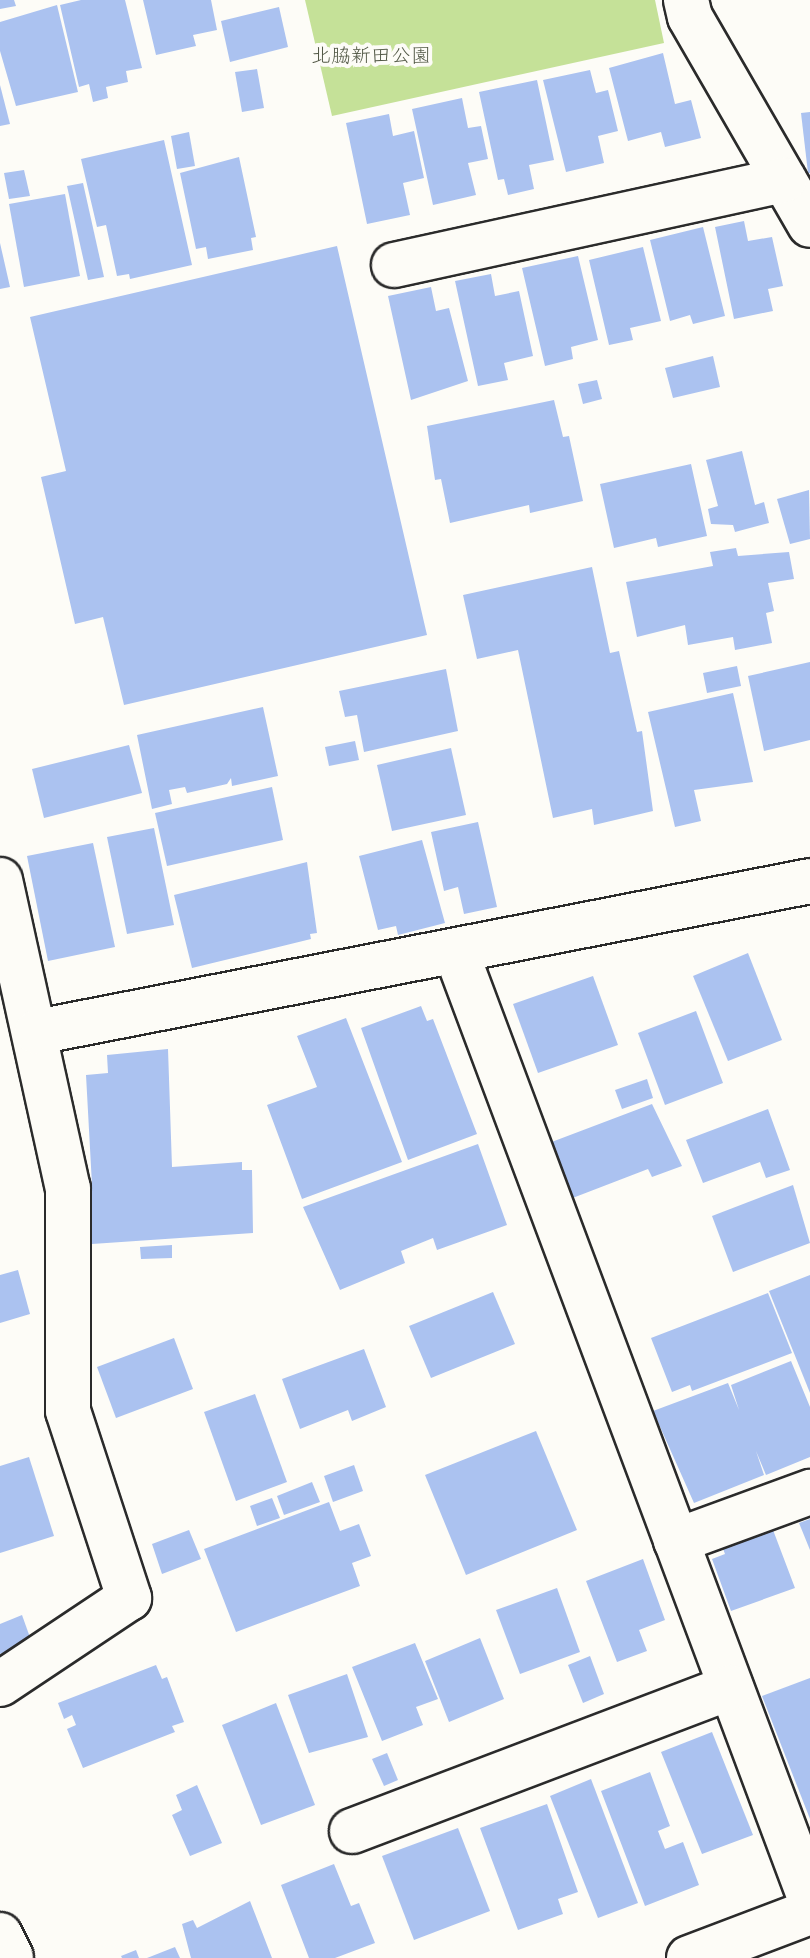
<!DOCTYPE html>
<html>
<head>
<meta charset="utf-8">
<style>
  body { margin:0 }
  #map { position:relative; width:810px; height:1958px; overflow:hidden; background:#fdfcf7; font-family:"Playpen Sans","Klee One",sans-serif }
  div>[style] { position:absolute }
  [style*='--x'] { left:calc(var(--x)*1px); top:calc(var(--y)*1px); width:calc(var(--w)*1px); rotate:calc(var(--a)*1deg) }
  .green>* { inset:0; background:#c5e198 }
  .building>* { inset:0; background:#abc2f0 }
  .roads { filter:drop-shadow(2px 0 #2b2b2b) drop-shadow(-2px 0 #2b2b2b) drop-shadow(0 2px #2b2b2b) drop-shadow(0 -2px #2b2b2b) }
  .minor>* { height:44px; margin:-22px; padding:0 22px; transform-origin:22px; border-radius:22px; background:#fdfcf7 }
  .tertiary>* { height:44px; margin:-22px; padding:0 22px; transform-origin:22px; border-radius:22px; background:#fdfcf7 }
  span { translate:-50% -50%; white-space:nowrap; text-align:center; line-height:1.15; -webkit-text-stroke:8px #fdfcf7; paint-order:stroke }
  .park-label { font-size:20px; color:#525846 }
</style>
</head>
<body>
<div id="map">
  <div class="green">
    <i style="clip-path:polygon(305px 0,655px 0,664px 43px,332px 116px)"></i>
  </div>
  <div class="building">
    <i style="clip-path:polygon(0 0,14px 0,16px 6px,0 9px)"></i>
    <i style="clip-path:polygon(81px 0,125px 0,142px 68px,126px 71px,128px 82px,106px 87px,108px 98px,93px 102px,89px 84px,79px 87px,60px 5px)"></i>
    <i style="clip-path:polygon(143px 0,211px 0,217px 30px,193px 35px,196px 46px,156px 55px)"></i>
    <i style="clip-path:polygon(57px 5px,78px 92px,16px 106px,0 51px,0 22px)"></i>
    <i style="clip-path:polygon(279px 7px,288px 47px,230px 62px,221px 21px)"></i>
    <i style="clip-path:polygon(663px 53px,675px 104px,691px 100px,701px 138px,665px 147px,661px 132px,628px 141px,609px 68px)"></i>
    <i style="clip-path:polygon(257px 69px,264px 108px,242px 112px,235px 72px)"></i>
    <i style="clip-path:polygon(590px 70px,596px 93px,608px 90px,618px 131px,598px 136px,604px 163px,566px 172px,543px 80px)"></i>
    <i style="clip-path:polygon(537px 80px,554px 160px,529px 165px,534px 189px,508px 195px,504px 179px,498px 180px,479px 92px)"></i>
    <i style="clip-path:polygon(0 85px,10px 124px,0 126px)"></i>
    <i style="clip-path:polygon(462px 98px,468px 128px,481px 126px,488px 159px,468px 163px,476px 195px,433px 205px,412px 109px)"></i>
    <i style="clip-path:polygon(810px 112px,810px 173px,808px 173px,801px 113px)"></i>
    <i style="clip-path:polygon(389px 114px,393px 136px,414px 131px,424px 178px,403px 183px,410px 215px,367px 224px,346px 123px)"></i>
    <i style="clip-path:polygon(189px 132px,195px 166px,177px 169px,171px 136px)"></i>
    <i style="clip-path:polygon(164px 140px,192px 265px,130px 279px,129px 274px,117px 276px,106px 225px,97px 227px,81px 159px)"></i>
    <i style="clip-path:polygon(239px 157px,256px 237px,251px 238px,253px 250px,208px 259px,206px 247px,196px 249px,180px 173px)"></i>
    <i style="clip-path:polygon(24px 170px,30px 196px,9px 199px,4px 173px)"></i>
    <i style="clip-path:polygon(83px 183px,104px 277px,88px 280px,67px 186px)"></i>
    <i style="clip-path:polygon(65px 194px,80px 276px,24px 287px,9px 204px)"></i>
    <i style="clip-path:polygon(744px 221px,748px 241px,772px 237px,783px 286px,768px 289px,773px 311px,734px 319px,715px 227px)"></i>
    <i style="clip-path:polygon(703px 227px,725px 316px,693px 324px,690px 315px,670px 321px,650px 240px)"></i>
    <i style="clip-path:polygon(0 243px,10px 287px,0 289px)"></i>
    <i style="clip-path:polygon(337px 246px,427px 635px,124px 705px,103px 617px,75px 624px,41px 477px,66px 471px,30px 317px)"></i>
    <i style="clip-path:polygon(643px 247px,661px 321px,630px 328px,633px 340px,609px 345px,589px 260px)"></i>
    <i style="clip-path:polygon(578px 256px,598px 340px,571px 347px,573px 359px,545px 366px,522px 268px)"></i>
    <i style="clip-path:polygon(491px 274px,495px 296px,519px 291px,533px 356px,504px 363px,508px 380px,478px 386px,455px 281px)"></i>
    <i style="clip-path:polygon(431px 287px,436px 311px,449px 308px,468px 381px,411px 400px,388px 296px)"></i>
    <i style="clip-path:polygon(713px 356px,720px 387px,673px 398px,665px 368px)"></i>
    <i style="clip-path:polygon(597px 380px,602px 399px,583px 404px,578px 384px)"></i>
    <i style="clip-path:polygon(554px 400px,563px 437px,569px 436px,583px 501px,530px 513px,529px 505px,450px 523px,441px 479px,435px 480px,427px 426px)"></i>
    <i style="clip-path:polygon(742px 451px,755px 505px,764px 502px,769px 523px,735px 532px,733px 525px,711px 524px,708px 509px,718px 506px,706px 460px)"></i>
    <i style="clip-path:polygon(691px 464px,707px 536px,658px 547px,656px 538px,614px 548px,600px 484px)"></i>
    <i style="clip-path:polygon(809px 490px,810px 539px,790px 544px,777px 499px)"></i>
    <i style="clip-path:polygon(736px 548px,738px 556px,789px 552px,794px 579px,768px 583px,774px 611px,766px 613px,772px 643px,735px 650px,733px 637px,688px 645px,685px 625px,637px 637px,626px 582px,713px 566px,710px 552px)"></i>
    <i style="clip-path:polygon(592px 567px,610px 653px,619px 651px,637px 732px,642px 731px,653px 811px,594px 825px,592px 809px,553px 818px,518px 650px,477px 659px,463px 595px)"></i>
    <i style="clip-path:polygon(810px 662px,810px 740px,764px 751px,748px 676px)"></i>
    <i style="clip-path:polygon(737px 666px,741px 686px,707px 693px,703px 673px)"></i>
    <i style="clip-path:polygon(446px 669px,458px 731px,364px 752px,357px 715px,345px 717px,339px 691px)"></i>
    <i style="clip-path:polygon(733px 693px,753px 782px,694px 790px,701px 821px,675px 827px,648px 712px)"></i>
    <i style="clip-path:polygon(263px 707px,278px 776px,232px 786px,231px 778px,227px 784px,187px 793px,185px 787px,169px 790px,172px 804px,152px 809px,137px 735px)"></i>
    <i style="clip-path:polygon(355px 741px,359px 760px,329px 766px,325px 747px)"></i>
    <i style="clip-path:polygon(129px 745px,142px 793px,44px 818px,32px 769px)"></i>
    <i style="clip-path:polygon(451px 748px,466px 815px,392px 831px,377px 765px)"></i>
    <i style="clip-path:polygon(272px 787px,283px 840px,167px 866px,155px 813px)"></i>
    <i style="clip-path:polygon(478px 822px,497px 907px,464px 914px,458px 887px,444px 891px,431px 832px)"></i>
    <i style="clip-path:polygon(154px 828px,174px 925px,127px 934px,107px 837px)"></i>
    <i style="clip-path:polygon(422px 840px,445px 923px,398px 935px,396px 926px,378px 930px,359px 856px)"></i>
    <i style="clip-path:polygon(93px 843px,115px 947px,48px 961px,27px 856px)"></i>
    <i style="clip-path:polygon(307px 862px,317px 933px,310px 934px,311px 939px,192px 968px,174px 895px)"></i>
    <i style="clip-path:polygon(748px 953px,782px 1040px,728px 1061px,693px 976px)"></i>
    <i style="clip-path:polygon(593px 976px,618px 1045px,538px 1073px,513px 1004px)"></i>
    <i style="clip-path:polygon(421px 1006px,427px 1021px,433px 1019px,477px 1134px,408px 1160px,361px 1028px)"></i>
    <i style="clip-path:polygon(696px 1011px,723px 1083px,665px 1105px,638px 1033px)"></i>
    <i style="clip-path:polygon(346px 1018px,402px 1162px,302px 1199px,267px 1105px,317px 1087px,297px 1036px)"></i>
    <i style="clip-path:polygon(168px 1049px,172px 1167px,242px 1162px,242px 1170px,252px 1170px,253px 1233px,92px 1244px,89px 1210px,80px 1186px,92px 1185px,86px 1075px,108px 1073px,107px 1055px)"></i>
    <i style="clip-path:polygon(647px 1079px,653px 1098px,622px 1109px,615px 1090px)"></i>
    <i style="clip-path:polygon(652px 1104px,682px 1166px,652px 1177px,648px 1169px,570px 1199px,549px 1143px)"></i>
    <i style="clip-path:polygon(768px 1109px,790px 1170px,766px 1178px,760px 1162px,703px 1183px,686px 1140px)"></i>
    <i style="clip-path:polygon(478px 1144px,507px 1225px,437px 1250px,433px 1238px,401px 1251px,405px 1263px,340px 1290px,303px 1207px)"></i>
    <i style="clip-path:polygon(793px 1185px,810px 1243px,733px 1272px,712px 1216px)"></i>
    <i style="clip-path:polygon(172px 1245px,172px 1258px,141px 1259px,140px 1247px)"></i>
    <i style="clip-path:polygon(18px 1270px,30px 1314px,0 1323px,0 1275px)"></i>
    <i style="clip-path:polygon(810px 1275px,810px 1393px,769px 1291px)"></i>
    <i style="clip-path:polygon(493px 1292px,515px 1344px,431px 1378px,409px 1326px)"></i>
    <i style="clip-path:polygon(768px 1293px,792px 1353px,692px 1391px,690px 1385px,672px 1392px,651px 1338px)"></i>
    <i style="clip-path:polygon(174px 1338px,193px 1389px,116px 1418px,97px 1367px)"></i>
    <i style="clip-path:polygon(364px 1349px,386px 1407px,352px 1421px,348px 1410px,300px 1429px,282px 1379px)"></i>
    <i style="clip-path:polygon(791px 1361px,810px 1407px,810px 1457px,766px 1475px,756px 1451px,764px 1475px,694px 1503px,653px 1411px,728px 1383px,739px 1410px,731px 1385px)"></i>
    <i style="clip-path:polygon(255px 1394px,287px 1482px,236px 1501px,204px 1412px)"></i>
    <i style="clip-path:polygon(536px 1431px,577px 1530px,466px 1575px,425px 1475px)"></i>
    <i style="clip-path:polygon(29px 1457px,54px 1536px,0 1553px,0 1466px)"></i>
    <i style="clip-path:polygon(354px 1465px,363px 1491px,333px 1502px,324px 1476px)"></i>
    <i style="clip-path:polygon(312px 1482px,320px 1502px,284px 1515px,277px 1496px)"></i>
    <i style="clip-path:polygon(272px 1498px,280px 1518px,257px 1526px,250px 1506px)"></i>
    <i style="clip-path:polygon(329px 1502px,340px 1531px,359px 1524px,371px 1556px,352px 1563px,360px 1586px,236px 1632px,204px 1549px)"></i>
    <i style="clip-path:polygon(810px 1519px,810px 1550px,799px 1523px)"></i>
    <i style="clip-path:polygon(770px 1522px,795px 1588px,731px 1611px,712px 1559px,725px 1554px,720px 1541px)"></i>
    <i style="clip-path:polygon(189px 1530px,201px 1559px,162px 1574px,152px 1544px)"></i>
    <i style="clip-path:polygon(643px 1559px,665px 1620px,639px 1630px,647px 1651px,617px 1662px,586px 1581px)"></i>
    <i style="clip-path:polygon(557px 1588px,580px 1652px,520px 1674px,496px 1610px)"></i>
    <i style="clip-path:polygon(22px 1615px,32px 1643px,0 1654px,0 1624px)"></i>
    <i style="clip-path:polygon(480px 1638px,504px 1699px,449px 1722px,425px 1661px)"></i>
    <i style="clip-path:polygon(415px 1643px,438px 1699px,416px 1707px,423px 1725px,382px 1741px,352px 1667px)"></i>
    <i style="clip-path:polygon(590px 1656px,604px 1694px,583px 1703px,568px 1665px)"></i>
    <i style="clip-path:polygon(156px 1665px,162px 1679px,167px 1677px,184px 1722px,172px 1726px,175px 1732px,83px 1768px,67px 1729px,76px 1725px,72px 1715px,64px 1719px,58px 1703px)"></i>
    <i style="clip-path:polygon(347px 1674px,368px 1737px,309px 1753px,288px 1695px)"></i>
    <i style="clip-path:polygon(810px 1678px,810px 1819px,762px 1696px)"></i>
    <i style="clip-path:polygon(276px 1703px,315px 1805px,261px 1825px,222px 1725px)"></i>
    <i style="clip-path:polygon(712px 1732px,753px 1835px,702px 1854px,661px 1752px)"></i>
    <i style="clip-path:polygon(387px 1753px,398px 1780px,384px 1786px,372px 1759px)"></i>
    <i style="clip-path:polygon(650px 1772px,670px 1826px,658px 1831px,665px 1849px,683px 1842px,699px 1885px,645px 1906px,601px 1791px)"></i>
    <i style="clip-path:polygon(591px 1779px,638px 1903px,598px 1918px,550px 1796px)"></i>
    <i style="clip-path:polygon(197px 1785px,222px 1843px,190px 1856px,172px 1815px,182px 1810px,176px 1795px)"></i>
    <i style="clip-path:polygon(547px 1804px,578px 1892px,558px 1899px,563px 1914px,518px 1930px,480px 1828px)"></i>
    <i style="clip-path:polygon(458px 1828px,490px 1911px,414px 1940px,382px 1856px)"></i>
    <i style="clip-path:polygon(334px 1864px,351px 1906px,359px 1903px,375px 1943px,335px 1958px,309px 1958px,281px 1885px)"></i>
    <i style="clip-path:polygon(250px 1901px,272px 1958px,191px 1958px,182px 1924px,193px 1920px,197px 1928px)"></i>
    <i style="clip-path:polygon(175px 1947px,180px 1958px,147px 1958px)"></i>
    <i style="clip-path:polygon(136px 1950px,139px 1958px,122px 1958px,121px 1956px)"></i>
  </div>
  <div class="roads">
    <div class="minor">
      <i style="--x:686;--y:0;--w:17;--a:77"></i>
      <i style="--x:690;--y:17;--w:240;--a:60"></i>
      <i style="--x:394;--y:265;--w:399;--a:-12.3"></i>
      <i style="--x:0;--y:880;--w:315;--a:77.6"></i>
      <i style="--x:68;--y:1188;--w:223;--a:90"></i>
      <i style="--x:68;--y:1411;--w:197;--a:71.9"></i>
      <i style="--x:129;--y:1598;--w:155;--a:146.3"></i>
      <i style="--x:456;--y:952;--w:1010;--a:69.48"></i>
      <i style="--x:37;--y:1032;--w:788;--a:-11.05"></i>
      <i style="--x:676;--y:1541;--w:143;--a:-20.1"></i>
      <i style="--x:352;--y:1831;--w:405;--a:-20.8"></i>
      <i style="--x:689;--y:1958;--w:129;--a:-20.8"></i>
    </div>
    <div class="tertiary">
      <i style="--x:0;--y:1935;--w:25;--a:64"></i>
    </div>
  </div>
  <div class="park-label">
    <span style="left:371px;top:54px">北脇新田公園</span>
  </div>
</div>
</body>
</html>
